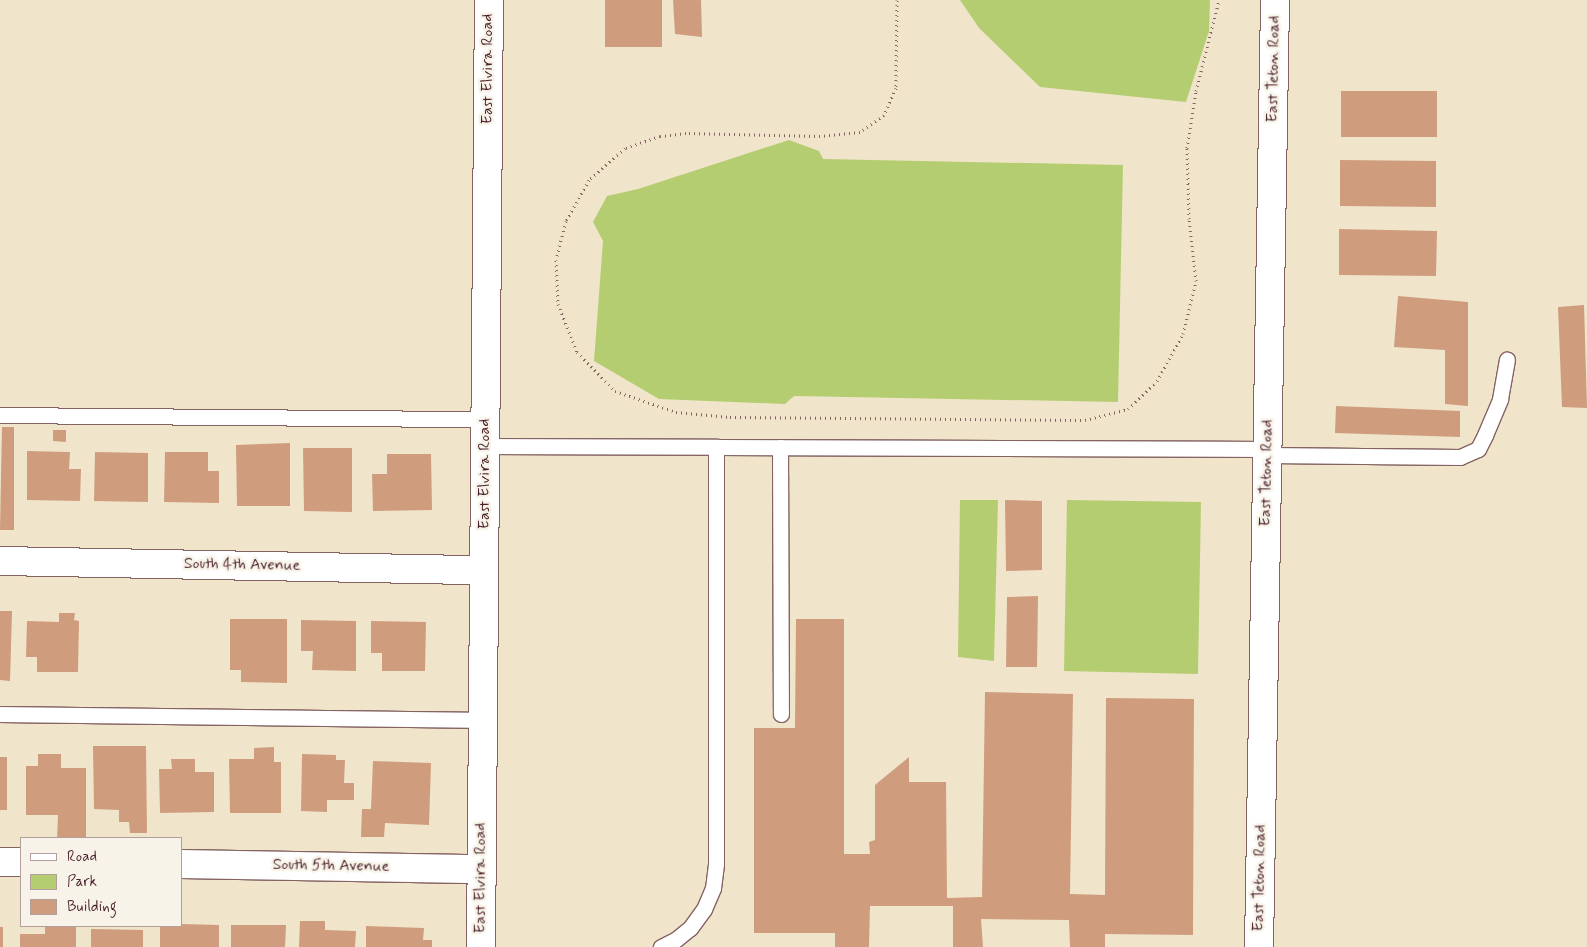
<!DOCTYPE html>
<html>
<head>
<meta charset="utf-8">
<style>
  body { margin:0 }
  #map { position:relative; width:1587px; height:947px; overflow:hidden; background:#f0e5ca; font-family:Mynerve,sans-serif }
  div>[style] { position:absolute }
  [style*='--x'] { left:calc(var(--x)*1px); top:calc(var(--y)*1px); width:calc(var(--w)*1px); rotate:calc(var(--a)*1deg) }
  .green>* { inset:0; background:#b5cd71 }
  .building>* { inset:0; background:#cf9c7e }
  .path>* { height:3px; margin-top:-1.5px; transform-origin:0; background:repeating-linear-gradient(90deg,#846463 0 1px,transparent 0 5px) }
  .roads { filter:drop-shadow(1px 0 #846463) drop-shadow(-1px 0 #846463) drop-shadow(0 1px #846463) drop-shadow(0 -1px #846463) }
  .service>* { height:15px; margin:-7.5px; padding:0 7.5px; transform-origin:7.5px; border-radius:7.5px; background:#fff }
  .minor>* { height:28px; margin:-14px; padding:0 14px; transform-origin:14px; border-radius:14px; background:#fff }
  span { translate:-50% -50%; white-space:nowrap; text-align:center; line-height:1.15; -webkit-text-stroke:5px #f7f3e8; paint-order:stroke }
  .street-label { font-size:16px; color:#4a1f2b }
  .legend { position:absolute; left:20px; top:837px; width:162px; height:90px; box-sizing:border-box; background:#f7f3e8; border:1px solid #b29e9c; margin:0; padding:6px 9px; list-style:none; font-size:15px; color:#4a1f2b }
  .legend li { display:flex; align-items:center; gap:10px; height:25px }
  .legend b { width:25px; border:1px solid #b29e9c }
</style>
</head>
<body>
<div id="map">
  <div class="green">
    <i style="clip-path:polygon(960px 0,1210px 0,1209px 31px,1186px 102px,1040px 87px,979px 28px)"></i>
    <i style="clip-path:polygon(789px 140px,819px 151px,823px 159px,1123px 165px,1118px 402px,794px 396px,785px 404px,659px 399px,594px 361px,603px 241px,593px 222px,607px 196px,638px 189px)"></i>
    <i style="clip-path:polygon(960px 500px,998px 500px,994px 661px,958px 657px)"></i>
    <i style="clip-path:polygon(1067px 500px,1201px 502px,1198px 674px,1064px 671px)"></i>
  </div>
  <div class="building">
    <i style="clip-path:polygon(605px 0,662px 0,662px 47px,605px 47px)"></i>
    <i style="clip-path:polygon(673px 0,701px 0,702px 37px,675px 34px)"></i>
    <i style="clip-path:polygon(1341px 91px,1437px 91px,1437px 137px,1341px 137px)"></i>
    <i style="clip-path:polygon(1340px 160px,1436px 161px,1436px 207px,1340px 206px)"></i>
    <i style="clip-path:polygon(1339px 229px,1437px 231px,1436px 276px,1339px 275px)"></i>
    <i style="clip-path:polygon(1398px 296px,1468px 302px,1468px 406px,1445px 404px,1445px 350px,1394px 347px)"></i>
    <i style="clip-path:polygon(1584px 305px,1587px 408px,1562px 407px,1558px 307px)"></i>
    <i style="clip-path:polygon(1336px 406px,1460px 411px,1460px 437px,1335px 433px)"></i>
    <i style="clip-path:polygon(2px 427px,14px 427px,14px 530px,0 530px)"></i>
    <i style="clip-path:polygon(53px 430px,66px 430px,66px 442px,53px 441px)"></i>
    <i style="clip-path:polygon(290px 443px,290px 506px,237px 506px,236px 445px)"></i>
    <i style="clip-path:polygon(303px 448px,352px 448px,352px 512px,304px 511px)"></i>
    <i style="clip-path:polygon(27px 451px,70px 452px,69px 469px,81px 469px,80px 501px,27px 500px)"></i>
    <i style="clip-path:polygon(95px 452px,148px 453px,148px 502px,94px 501px)"></i>
    <i style="clip-path:polygon(165px 452px,208px 452px,208px 471px,219px 471px,219px 503px,164px 502px)"></i>
    <i style="clip-path:polygon(387px 454px,431px 454px,432px 510px,373px 511px,372px 474px,387px 474px)"></i>
    <i style="clip-path:polygon(1005px 500px,1042px 501px,1042px 570px,1006px 571px)"></i>
    <i style="clip-path:polygon(1038px 596px,1037px 667px,1006px 667px,1007px 597px)"></i>
    <i style="clip-path:polygon(0 611px,12px 611px,10px 681px,0 680px)"></i>
    <i style="clip-path:polygon(59px 613px,75px 613px,74px 620px,79px 621px,78px 672px,37px 672px,37px 657px,26px 657px,27px 621px,59px 622px)"></i>
    <i style="clip-path:polygon(230px 619px,287px 619px,287px 683px,241px 682px,241px 670px,230px 670px)"></i>
    <i style="clip-path:polygon(796px 619px,844px 619px,844px 854px,870px 854px,869px 842px,875px 840px,875px 785px,909px 757px,909px 782px,946px 782px,947px 898px,982px 897px,985px 692px,1073px 694px,1070px 894px,1105px 895px,1106px 698px,1194px 699px,1193px 935px,1105px 934px,1105px 947px,1070px 947px,1069px 920px,981px 919px,983px 947px,953px 947px,953px 906px,870px 906px,869px 947px,835px 947px,835px 933px,754px 933px,754px 728px,795px 728px)"></i>
    <i style="clip-path:polygon(301px 620px,356px 621px,356px 671px,312px 670px,313px 651px,301px 651px)"></i>
    <i style="clip-path:polygon(371px 621px,426px 622px,425px 671px,382px 671px,382px 653px,371px 653px)"></i>
    <i style="clip-path:polygon(93px 746px,146px 746px,147px 833px,130px 833px,129px 822px,119px 822px,119px 810px,94px 809px)"></i>
    <i style="clip-path:polygon(274px 747px,274px 762px,281px 762px,281px 813px,230px 813px,229px 759px,254px 759px,254px 748px)"></i>
    <i style="clip-path:polygon(38px 754px,61px 754px,61px 768px,86px 768px,86px 838px,57px 838px,58px 815px,26px 815px,26px 766px,38px 766px)"></i>
    <i style="clip-path:polygon(302px 754px,336px 755px,336px 760px,345px 760px,344px 783px,354px 783px,354px 800px,327px 800px,327px 812px,301px 811px)"></i>
    <i style="clip-path:polygon(0 757px,7px 757px,7px 810px,0 810px)"></i>
    <i style="clip-path:polygon(171px 759px,195px 759px,195px 772px,214px 772px,214px 812px,160px 813px,159px 769px,172px 769px)"></i>
    <i style="clip-path:polygon(373px 761px,431px 763px,429px 825px,385px 823px,384px 837px,361px 837px,362px 809px,371px 809px)"></i>
    <i style="clip-path:polygon(300px 921px,325px 921px,325px 930px,356px 931px,355px 947px,299px 947px)"></i>
    <i style="clip-path:polygon(181px 924px,219px 925px,219px 947px,160px 947px,160px 926px)"></i>
    <i style="clip-path:polygon(231px 925px,286px 925px,285px 947px,231px 947px)"></i>
    <i style="clip-path:polygon(45px 926px,76px 926px,76px 947px,20px 947px,20px 934px,45px 934px)"></i>
    <i style="clip-path:polygon(366px 926px,424px 928px,423px 940px,432px 940px,432px 947px,366px 947px)"></i>
    <i style="clip-path:polygon(0 927px,3px 927px,3px 947px,0 947px)"></i>
    <i style="clip-path:polygon(91px 929px,143px 930px,143px 947px,91px 947px)"></i>
  </div>
  <div class="path">
    <i style="--x:897;--y:0;--w:88;--a:90.7"></i>
    <i style="--x:896;--y:88;--w:30;--a:114"></i>
    <i style="--x:884;--y:115;--w:29;--a:145"></i>
    <i style="--x:860;--y:132;--w:40;--a:174.3"></i>
    <i style="--x:820;--y:136;--w:134;--a:-178.7"></i>
    <i style="--x:686;--y:133;--w:26;--a:173"></i>
    <i style="--x:660;--y:136;--w:37;--a:161"></i>
    <i style="--x:625;--y:148;--w:48;--a:138.4"></i>
    <i style="--x:589;--y:180;--w:47;--a:119.3"></i>
    <i style="--x:566;--y:221;--w:40;--a:104.4"></i>
    <i style="--x:556;--y:260;--w:44;--a:87.4"></i>
    <i style="--x:558;--y:304;--w:52;--a:68.4"></i>
    <i style="--x:577;--y:352;--w:54;--a:45.7"></i>
    <i style="--x:615;--y:391;--w:65;--a:19"></i>
    <i style="--x:676;--y:412;--w:54;--a:5.3"></i>
    <i style="--x:730;--y:417;--w:355;--a:0.5"></i>
    <i style="--x:1085;--y:420;--w:44;--a:-14.3"></i>
    <i style="--x:1128;--y:409;--w:40;--a:-44"></i>
    <i style="--x:1157;--y:381;--w:54;--a:-61"></i>
    <i style="--x:1183;--y:334;--w:55;--a:-76.2"></i>
    <i style="--x:1196;--y:281;--w:62;--a:-96.4"></i>
    <i style="--x:1189;--y:219;--w:71;--a:-91.6"></i>
    <i style="--x:1187;--y:148;--w:58;--a:-81"></i>
    <i style="--x:1196;--y:91;--w:94;--a:-75.8"></i>
  </div>
  <div class="roads">
    <div class="service">
      <i style="--x:0;--y:415;--w:485;--a:0.5"></i>
      <i style="--x:485;--y:446;--w:231;--a:0.2"></i>
      <i style="--x:716;--y:447;--w:417;--a:90"></i>
      <i style="--x:716;--y:864;--w:24;--a:97"></i>
      <i style="--x:713;--y:888;--w:23;--a:113"></i>
      <i style="--x:704;--y:909;--w:24;--a:126"></i>
      <i style="--x:690;--y:928;--w:19;--a:141"></i>
      <i style="--x:675;--y:940;--w:16;--a:153"></i>
      <i style="--x:716;--y:447;--w:551;--a:0.21"></i>
      <i style="--x:780;--y:447;--w:267;--a:89.8"></i>
      <i style="--x:1267;--y:455;--w:193;--a:0.6"></i>
      <i style="--x:1460;--y:457;--w:20;--a:-24"></i>
      <i style="--x:1478;--y:449;--w:16;--a:-63"></i>
      <i style="--x:1485;--y:435;--w:39;--a:-67"></i>
      <i style="--x:1500;--y:399;--w:40;--a:-80"></i>
      <i style="--x:0;--y:714;--w:483;--a:0.7"></i>
    </div>
    <div class="minor">
      <i style="--x:0;--y:561;--w:484;--a:1.1"></i>
      <i style="--x:0;--y:862;--w:21;--a:0"></i>
      <i style="--x:181;--y:864;--w:300;--a:1"></i>
      <i style="--x:481;--y:947;--w:947;--a:-89.52"></i>
      <i style="--x:1259;--y:947;--w:947;--a:-89.03"></i>
    </div>
  </div>
  <div class="street-label">
    <span style="left:488px;top:69px;rotate:-90deg">East Elvira Road</span>
    <span style="left:1274px;top:69px;rotate:-89deg">East Teton Road</span>
    <span style="left:1267px;top:473px;rotate:-89deg">East Teton Road</span>
    <span style="left:485px;top:474px;rotate:-90deg">East Elvira Road</span>
    <span style="left:242px;top:565px;rotate:1deg">South 4th Avenue</span>
    <span style="left:331px;top:866px;rotate:1deg">South 5th Avenue</span>
    <span style="left:481px;top:878px;rotate:-90deg">East Elvira Road</span>
    <span style="left:1260px;top:878px;rotate:-89deg">East Teton Road</span>
  </div>
  <ul class="legend">
  <li><b style="height:6px;background:#fff"></b>Road</li>
  <li><b style="height:14px;background:#b5cd71"></b>Park</li>
  <li><b style="height:14px;background:#cf9c7e"></b>Building</li>
  </ul>
</div>
</body>
</html>
